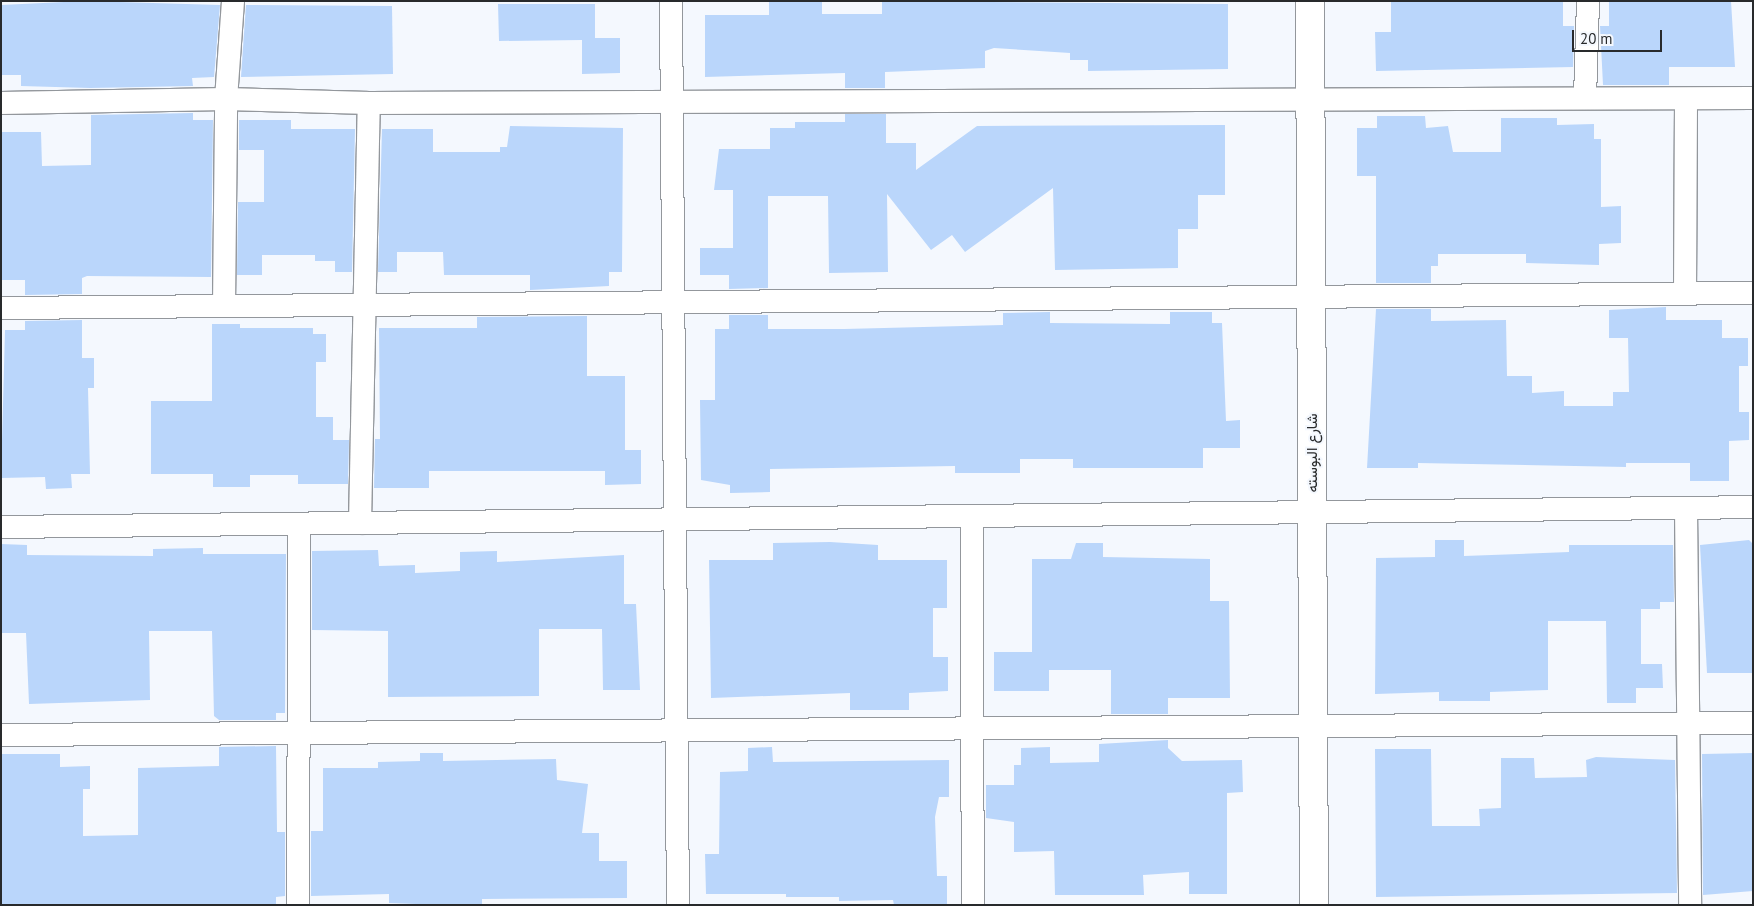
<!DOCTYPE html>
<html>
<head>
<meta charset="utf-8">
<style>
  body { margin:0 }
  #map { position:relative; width:1754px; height:906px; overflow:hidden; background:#f4f8fe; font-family:"PT Sans",Vazirmatn,sans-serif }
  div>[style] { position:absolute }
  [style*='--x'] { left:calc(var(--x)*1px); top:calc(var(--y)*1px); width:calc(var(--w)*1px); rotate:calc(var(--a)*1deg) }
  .building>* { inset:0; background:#bad6fb }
  .roads { filter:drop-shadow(1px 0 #93979c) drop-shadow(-1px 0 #93979c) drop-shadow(0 1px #93979c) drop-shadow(0 -1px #93979c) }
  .street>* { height:22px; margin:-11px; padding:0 11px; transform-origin:11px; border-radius:11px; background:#fff }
  .secondary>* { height:28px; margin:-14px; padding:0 14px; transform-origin:14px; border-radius:14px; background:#fff }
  span { translate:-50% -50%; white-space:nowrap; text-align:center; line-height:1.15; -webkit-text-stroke:4px #f4f8fe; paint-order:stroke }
  .street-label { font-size:15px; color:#282a2c }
  .frame { position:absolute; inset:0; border:2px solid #282a2c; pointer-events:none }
  .scale { position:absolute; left:1572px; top:30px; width:90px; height:22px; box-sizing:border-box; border:2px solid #282a2c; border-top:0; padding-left:6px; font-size:15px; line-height:18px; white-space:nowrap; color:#282a2c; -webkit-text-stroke:4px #f4f8fe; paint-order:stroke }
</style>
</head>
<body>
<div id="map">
  <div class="building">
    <i style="clip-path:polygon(85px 1px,220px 5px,214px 77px,192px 78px,193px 86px,90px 88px,21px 86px,21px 75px,1px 75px,1px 5px)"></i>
    <i style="clip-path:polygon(882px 1px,1228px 4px,1228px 69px,1088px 71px,1088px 60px,1070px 60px,1070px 53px,994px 48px,985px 51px,985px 68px,885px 72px,885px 88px,845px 88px,845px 73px,705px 77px,705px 15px,769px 15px,769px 2px,822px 2px,822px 14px,882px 14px)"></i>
    <i style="clip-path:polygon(1391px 1px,1563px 1px,1563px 26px,1574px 26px,1573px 67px,1376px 71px,1375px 32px,1391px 32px)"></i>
    <i style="clip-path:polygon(1609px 1px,1731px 1px,1735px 67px,1669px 67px,1669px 85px,1603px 85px,1600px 26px,1609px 26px)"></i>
    <i style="clip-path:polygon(498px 4px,595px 4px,595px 38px,620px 38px,620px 73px,582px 74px,582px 40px,499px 41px)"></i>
    <i style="clip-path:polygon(246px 5px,392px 6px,393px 74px,241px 77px)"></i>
    <i style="clip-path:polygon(193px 113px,193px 120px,213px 120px,211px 277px,87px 276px,82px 278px,82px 294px,25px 295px,25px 280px,1px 280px,1px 132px,41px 132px,42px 166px,91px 165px,91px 115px)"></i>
    <i style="clip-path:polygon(845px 114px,886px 114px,886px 143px,916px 143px,916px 170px,977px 126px,1225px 125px,1225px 195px,1198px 195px,1198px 229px,1178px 229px,1178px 268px,1055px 270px,1053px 188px,965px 252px,952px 235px,931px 250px,887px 194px,888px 272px,829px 273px,828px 196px,768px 196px,768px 288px,729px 289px,729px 275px,700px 275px,700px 248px,733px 248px,733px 190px,714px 190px,719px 149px,770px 149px,770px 128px,795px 128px,795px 122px,845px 122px)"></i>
    <i style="clip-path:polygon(1377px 116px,1425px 116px,1426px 128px,1448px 126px,1453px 152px,1501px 152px,1501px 118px,1557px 118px,1557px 125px,1594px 124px,1594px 139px,1601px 139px,1601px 207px,1621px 206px,1621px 243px,1599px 244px,1599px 265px,1526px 263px,1526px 254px,1438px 254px,1438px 266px,1431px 266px,1431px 283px,1376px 283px,1376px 176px,1357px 176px,1357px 128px,1377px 128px)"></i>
    <i style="clip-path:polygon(239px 120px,291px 120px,291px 129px,355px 129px,352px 272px,335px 272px,335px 261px,315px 261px,315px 255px,262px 255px,262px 275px,237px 275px,238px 202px,264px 202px,264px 150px,239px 150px)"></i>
    <i style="clip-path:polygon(510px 126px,623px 128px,622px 272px,609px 272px,609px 286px,530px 290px,530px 275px,444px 275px,443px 252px,397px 252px,397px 272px,378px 272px,382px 129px,433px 129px,433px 152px,500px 152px,500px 147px,507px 147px)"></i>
    <i style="clip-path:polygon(1666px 307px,1666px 320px,1722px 320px,1722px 338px,1748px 338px,1748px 366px,1739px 366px,1739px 412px,1749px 412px,1749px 440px,1729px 441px,1729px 481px,1690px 481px,1690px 463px,1626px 463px,1626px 467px,1418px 463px,1418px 468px,1367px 468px,1376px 309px,1431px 309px,1431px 321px,1506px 320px,1507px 376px,1532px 376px,1532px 393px,1564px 391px,1564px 406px,1613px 406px,1613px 392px,1629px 392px,1628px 338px,1609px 338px,1609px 310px)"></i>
    <i style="clip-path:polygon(1050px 312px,1050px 323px,1170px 324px,1170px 312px,1212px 312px,1212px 323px,1222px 323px,1226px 421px,1240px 420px,1240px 448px,1203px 448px,1203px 468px,1073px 468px,1073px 459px,1020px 459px,1020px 473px,955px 473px,955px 466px,770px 469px,770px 492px,730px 493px,730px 485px,701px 480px,700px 400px,715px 400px,715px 329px,729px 329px,729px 315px,768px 315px,768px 329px,844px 329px,1003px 325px,1003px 313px)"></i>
    <i style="clip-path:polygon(587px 316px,587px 376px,625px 376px,625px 450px,641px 450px,641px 484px,605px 485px,605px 471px,429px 471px,429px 488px,374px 488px,375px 439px,380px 439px,379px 328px,477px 328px,477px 317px)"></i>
    <i style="clip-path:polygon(82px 320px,82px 358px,94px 358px,94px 388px,88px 388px,90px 474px,71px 474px,72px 488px,46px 489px,45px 477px,1px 478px,5px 330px,25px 330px,25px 321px)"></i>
    <i style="clip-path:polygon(212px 324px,240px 324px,240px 328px,313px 328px,313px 334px,326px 334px,326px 362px,316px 362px,316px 417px,333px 417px,333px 440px,349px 440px,348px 484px,298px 484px,298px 475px,250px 475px,250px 487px,213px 487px,213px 474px,151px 474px,151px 401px,212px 401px)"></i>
    <i style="clip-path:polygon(1435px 540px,1464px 540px,1464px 556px,1569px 552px,1569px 545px,1673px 545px,1674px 602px,1660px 602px,1660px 609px,1641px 609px,1641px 664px,1662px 664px,1663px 688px,1636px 688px,1636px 703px,1607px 703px,1606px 621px,1548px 621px,1548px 690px,1490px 692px,1490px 701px,1439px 701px,1439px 692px,1375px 694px,1376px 558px,1435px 557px)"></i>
    <i style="clip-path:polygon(1749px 540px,1753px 544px,1753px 673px,1707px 673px,1700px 545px)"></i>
    <i style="clip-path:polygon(830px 542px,878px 545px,878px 560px,947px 560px,947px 608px,933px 608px,933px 657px,948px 657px,948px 691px,909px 693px,909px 710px,850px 710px,850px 693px,711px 698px,709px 560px,773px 560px,773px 543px)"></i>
    <i style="clip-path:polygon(1076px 543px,1103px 543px,1103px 557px,1210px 559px,1210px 601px,1229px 601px,1230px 698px,1168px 698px,1168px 714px,1111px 714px,1111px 670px,1049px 670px,1049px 691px,994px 691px,994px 652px,1032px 652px,1032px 559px,1071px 559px)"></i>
    <i style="clip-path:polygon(1px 544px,27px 545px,27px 555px,153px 556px,153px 549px,203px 548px,203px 554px,286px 554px,285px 713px,276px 713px,276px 720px,219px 720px,214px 716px,212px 631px,149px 631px,150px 700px,29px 704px,26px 633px,1px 633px)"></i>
    <i style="clip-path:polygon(378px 550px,379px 566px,415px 565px,415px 573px,460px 571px,460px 552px,497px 551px,497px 562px,624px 555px,624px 604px,636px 604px,640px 690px,603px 690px,602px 629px,539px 629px,539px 696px,388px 697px,388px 631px,312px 630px,312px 551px)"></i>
    <i style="clip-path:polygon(1168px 740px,1168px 748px,1182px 761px,1242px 760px,1243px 792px,1227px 793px,1227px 894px,1189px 894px,1189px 872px,1143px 875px,1144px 895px,1055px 895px,1054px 851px,1014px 852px,1014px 822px,986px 818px,986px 785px,1014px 785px,1014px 765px,1021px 765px,1021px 748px,1050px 747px,1050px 763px,1099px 762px,1099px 744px)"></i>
    <i style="clip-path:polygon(276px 746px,277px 832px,285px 832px,285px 896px,276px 897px,276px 905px,1px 905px,1px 754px,60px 754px,60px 767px,90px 766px,90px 789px,83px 789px,83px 836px,138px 835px,138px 768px,219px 766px,219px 747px)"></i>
    <i style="clip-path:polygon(772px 747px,773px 762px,949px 760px,949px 797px,939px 797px,935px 817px,937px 876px,947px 876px,947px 905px,894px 905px,893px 900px,839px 901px,839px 897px,786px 897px,786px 894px,706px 894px,705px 854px,719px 854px,720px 772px,748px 771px,748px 748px)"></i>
    <i style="clip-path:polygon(1375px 749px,1431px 749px,1432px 826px,1480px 826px,1479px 809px,1501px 808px,1501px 758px,1534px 758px,1535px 778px,1587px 777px,1586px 760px,1596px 757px,1675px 760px,1677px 893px,1376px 897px)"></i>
    <i style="clip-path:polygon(420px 753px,443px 753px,443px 761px,556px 759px,557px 780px,588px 784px,582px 833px,599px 833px,599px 861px,627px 861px,627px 898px,482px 899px,482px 905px,443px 905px,389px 903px,389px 894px,311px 896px,311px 831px,323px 831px,323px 768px,378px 768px,378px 762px,420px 761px)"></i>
    <i style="clip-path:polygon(1753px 753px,1753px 891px,1703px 895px,1702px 754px)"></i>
  </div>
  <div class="roads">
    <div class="street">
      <i style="--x:671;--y:1;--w:904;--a:89.56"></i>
      <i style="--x:1585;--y:98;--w:97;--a:-88.2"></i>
      <i style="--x:1;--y:103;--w:225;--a:-1"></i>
      <i style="--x:226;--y:99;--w:143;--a:1.6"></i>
      <i style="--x:369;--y:103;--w:1384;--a:-0.21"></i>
      <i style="--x:1685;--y:294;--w:195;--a:-89.7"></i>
      <i style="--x:224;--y:306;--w:207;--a:-89.4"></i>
      <i style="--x:226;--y:99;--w:98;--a:-85.9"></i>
      <i style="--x:1;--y:308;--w:1752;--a:-0.49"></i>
      <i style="--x:1686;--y:508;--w:397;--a:89.4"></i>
      <i style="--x:972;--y:516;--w:389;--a:89.9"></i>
      <i style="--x:360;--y:523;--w:420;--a:-88.8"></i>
      <i style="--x:1;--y:527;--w:1752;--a:-0.65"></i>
      <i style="--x:1;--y:735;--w:1752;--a:-0.39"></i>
      <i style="--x:298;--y:905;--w:381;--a:-89.8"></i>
    </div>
    <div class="secondary">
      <i style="--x:1310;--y:1;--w:904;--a:89.75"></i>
    </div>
  </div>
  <div class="street-label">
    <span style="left:1312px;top:453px;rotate:-90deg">شارع البوسته</span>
  </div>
  <div class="frame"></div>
  <div class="scale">20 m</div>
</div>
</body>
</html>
